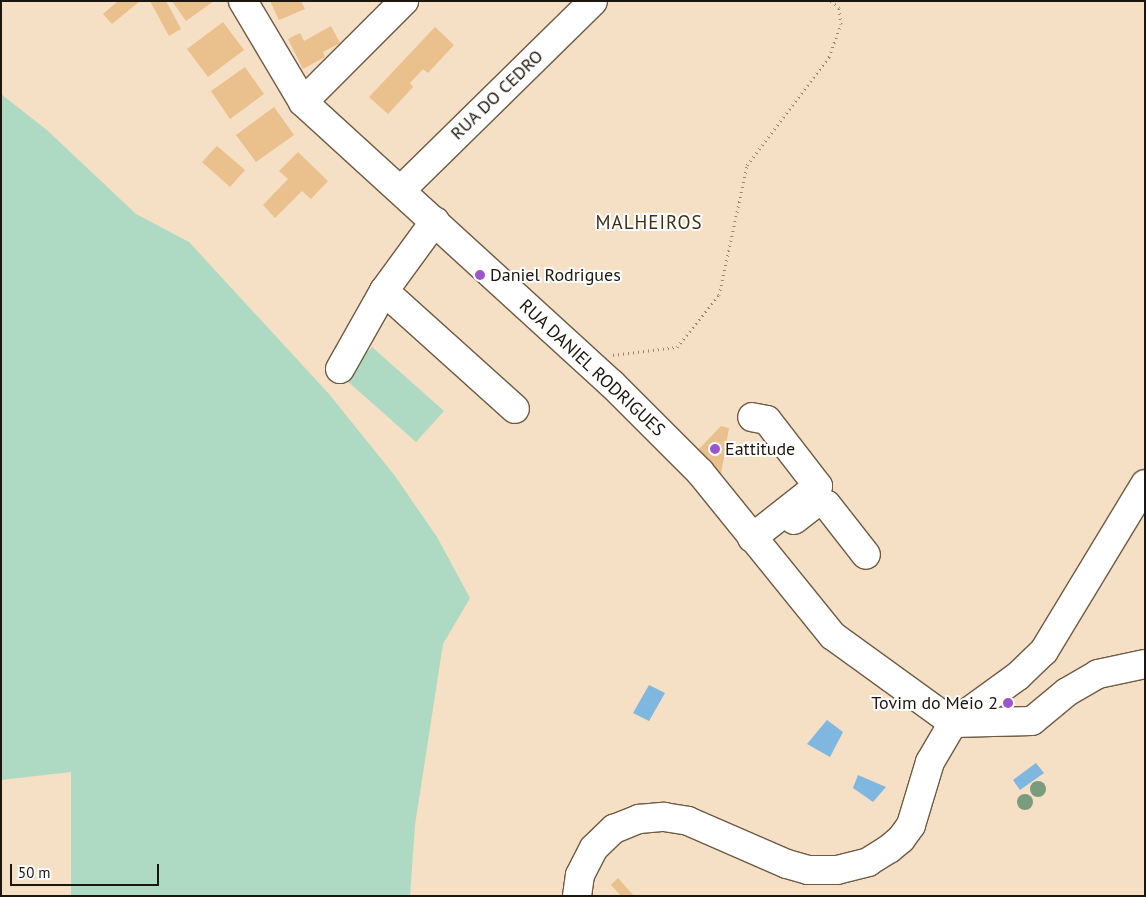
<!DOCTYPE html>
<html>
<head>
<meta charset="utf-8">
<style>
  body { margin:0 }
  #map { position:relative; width:1146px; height:897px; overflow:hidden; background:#f5dfc5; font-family:"PT Sans",sans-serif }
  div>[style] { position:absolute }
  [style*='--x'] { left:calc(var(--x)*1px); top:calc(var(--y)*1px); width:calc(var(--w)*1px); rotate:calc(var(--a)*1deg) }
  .green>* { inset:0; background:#aedac3 }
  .water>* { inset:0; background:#80b7e0 }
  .building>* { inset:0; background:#eac08c }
  .path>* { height:3px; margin-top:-1.5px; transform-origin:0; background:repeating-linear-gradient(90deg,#968774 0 1px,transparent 0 5px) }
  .roads { filter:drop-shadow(1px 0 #6e5b44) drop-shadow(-1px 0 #6e5b44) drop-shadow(0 1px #6e5b44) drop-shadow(0 -1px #6e5b44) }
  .minor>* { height:28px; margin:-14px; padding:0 14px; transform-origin:14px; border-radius:14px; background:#fff }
  .trees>* { width:16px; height:16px; margin:-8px; border-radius:50%; background:#799b7e }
  .dots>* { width:14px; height:14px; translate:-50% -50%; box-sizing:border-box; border:2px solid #fff; border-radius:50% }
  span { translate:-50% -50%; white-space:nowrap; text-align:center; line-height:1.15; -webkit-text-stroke:4px #fff; paint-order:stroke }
  .street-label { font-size:18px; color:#1d160c }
  .poi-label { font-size:18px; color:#1d160c }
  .left { translate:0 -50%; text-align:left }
  .right { translate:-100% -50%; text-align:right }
  .neighbourhood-label { font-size:19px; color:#3f2f19; letter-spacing:1px }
  .frame { position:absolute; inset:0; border:2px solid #1d160c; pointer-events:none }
  .scale { position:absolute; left:10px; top:864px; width:149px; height:22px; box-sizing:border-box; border:2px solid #1d160c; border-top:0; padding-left:6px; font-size:15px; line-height:18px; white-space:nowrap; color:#1d160c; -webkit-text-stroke:4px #fff; paint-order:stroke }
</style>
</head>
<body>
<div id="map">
  <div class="green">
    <i style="clip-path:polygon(1px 94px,48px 131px,136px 214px,189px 242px,329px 394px,395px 476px,437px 537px,470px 598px,443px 644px,415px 825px,410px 896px,71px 896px,71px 772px,1px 780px)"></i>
    <i style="clip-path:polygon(372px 347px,444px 411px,416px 442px,344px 378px)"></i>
  </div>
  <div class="water">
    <i style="clip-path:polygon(649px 685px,665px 693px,649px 721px,633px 713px)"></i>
    <i style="clip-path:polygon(827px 720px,843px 732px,830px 757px,807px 744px)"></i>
    <i style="clip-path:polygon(1036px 763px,1044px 773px,1020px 790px,1013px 780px)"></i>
    <i style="clip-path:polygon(858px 775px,886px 787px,873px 802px,853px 788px)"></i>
  </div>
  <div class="building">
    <i style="clip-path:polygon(118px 1px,140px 1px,112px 24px,103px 14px)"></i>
    <i style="clip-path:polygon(150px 1px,166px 1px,181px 29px,169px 36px)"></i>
    <i style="clip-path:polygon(172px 1px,214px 1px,186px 21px)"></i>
    <i style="clip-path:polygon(270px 1px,301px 1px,305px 9px,279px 20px)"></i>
    <i style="clip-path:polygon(223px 22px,244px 50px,208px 77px,187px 49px)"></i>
    <i style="clip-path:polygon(331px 26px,340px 43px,323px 52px,325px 57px,303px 69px,288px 39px,300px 33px,304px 41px)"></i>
    <i style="clip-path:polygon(435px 27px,454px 45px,428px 73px,423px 69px,410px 83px,413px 87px,388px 114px,369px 97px)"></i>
    <i style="clip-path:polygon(245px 67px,264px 94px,230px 119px,211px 91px)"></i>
    <i style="clip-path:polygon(274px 107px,294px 135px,256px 162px,236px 135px)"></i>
    <i style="clip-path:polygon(217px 146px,245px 170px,230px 187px,202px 162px)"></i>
    <i style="clip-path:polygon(298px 152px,328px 181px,311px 199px,302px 191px,275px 218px,263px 205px,288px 179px,279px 171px)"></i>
    <i style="clip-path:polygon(721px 426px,729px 428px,721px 474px,697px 451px)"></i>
    <i style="clip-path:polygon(618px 878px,634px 896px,621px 896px,611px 885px)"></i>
  </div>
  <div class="path">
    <i style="--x:613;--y:355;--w:64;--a:-7.1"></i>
    <i style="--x:677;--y:347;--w:67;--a:-51.1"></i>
    <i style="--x:719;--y:295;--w:133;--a:-77.8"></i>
    <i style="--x:747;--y:165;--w:136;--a:-52.8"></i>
    <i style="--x:829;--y:57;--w:35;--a:-70"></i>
    <i style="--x:841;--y:24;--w:16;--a:-97"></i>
    <i style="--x:839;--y:8;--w:11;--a:-139"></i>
  </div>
  <div class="roads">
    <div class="minor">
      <i style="--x:243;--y:1;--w:117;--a:59.3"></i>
      <i style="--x:303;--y:102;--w:418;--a:42.4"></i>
      <i style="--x:612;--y:384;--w:124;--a:45"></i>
      <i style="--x:700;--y:472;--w:211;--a:51"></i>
      <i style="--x:833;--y:636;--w:148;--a:35.9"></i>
      <i style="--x:303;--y:102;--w:143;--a:-45"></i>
      <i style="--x:401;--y:190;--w:269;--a:-44.5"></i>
      <i style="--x:435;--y:221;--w:87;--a:126.1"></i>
      <i style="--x:384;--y:291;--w:176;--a:42"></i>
      <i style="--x:340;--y:369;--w:90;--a:-60.6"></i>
      <i style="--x:794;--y:520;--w:29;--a:-38"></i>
      <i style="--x:817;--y:502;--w:10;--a:17"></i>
      <i style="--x:827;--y:505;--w:63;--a:52"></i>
      <i style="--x:752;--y:538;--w:84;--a:-38.2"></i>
      <i style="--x:818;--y:486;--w:83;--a:-127.7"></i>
      <i style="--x:767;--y:420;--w:15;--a:-169"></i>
      <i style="--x:953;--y:723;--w:79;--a:-1.5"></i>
      <i style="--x:1032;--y:721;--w:45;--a:-39.6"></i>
      <i style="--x:1067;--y:692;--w:36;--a:-30"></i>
      <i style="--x:1098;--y:674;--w:48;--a:-12"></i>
      <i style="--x:577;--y:896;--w:21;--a:-82"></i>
      <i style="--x:580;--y:875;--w:30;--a:-63"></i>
      <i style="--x:594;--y:848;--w:28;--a:-44"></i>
      <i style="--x:614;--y:829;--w:27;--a:-22"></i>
      <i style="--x:639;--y:819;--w:25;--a:-5"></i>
      <i style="--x:664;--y:817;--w:24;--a:9"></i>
      <i style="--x:688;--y:821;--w:108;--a:23.5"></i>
      <i style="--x:787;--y:864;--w:22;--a:16"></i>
      <i style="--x:808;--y:870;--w:29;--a:0"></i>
      <i style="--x:837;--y:870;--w:32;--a:-14"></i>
      <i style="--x:868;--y:862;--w:25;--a:-32"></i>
      <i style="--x:889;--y:849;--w:16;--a:-40"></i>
      <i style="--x:901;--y:839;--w:17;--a:-54"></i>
      <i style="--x:911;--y:825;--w:66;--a:-73.2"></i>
      <i style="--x:930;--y:762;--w:45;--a:-59.5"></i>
      <i style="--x:953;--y:723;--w:80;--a:-35.9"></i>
      <i style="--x:1018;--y:676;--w:36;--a:-44"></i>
      <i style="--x:1044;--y:651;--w:195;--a:-58.8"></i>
    </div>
  </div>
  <div class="trees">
    <i style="left:1038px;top:789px"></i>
    <i style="left:1025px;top:802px"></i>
  </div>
  <div class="dots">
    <i style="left:480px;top:275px;background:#9c56ca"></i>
    <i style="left:715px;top:449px;background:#9c56ca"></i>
    <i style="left:1008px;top:703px;background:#9c56ca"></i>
  </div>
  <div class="street-label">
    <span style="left:497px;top:95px;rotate:-44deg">RUA DO CEDRO</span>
    <span style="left:592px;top:368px;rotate:43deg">RUA DANIEL RODRIGUES</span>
  </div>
  <div class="poi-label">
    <span class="left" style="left:490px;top:275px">Daniel Rodrigues</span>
    <span class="left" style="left:725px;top:449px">Eattitude</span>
    <span class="right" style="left:998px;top:703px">Tovim do Meio 2</span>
  </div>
  <div class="neighbourhood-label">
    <span style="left:649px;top:223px">MALHEIROS</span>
  </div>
  <div class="frame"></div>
  <div class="scale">50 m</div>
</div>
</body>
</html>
